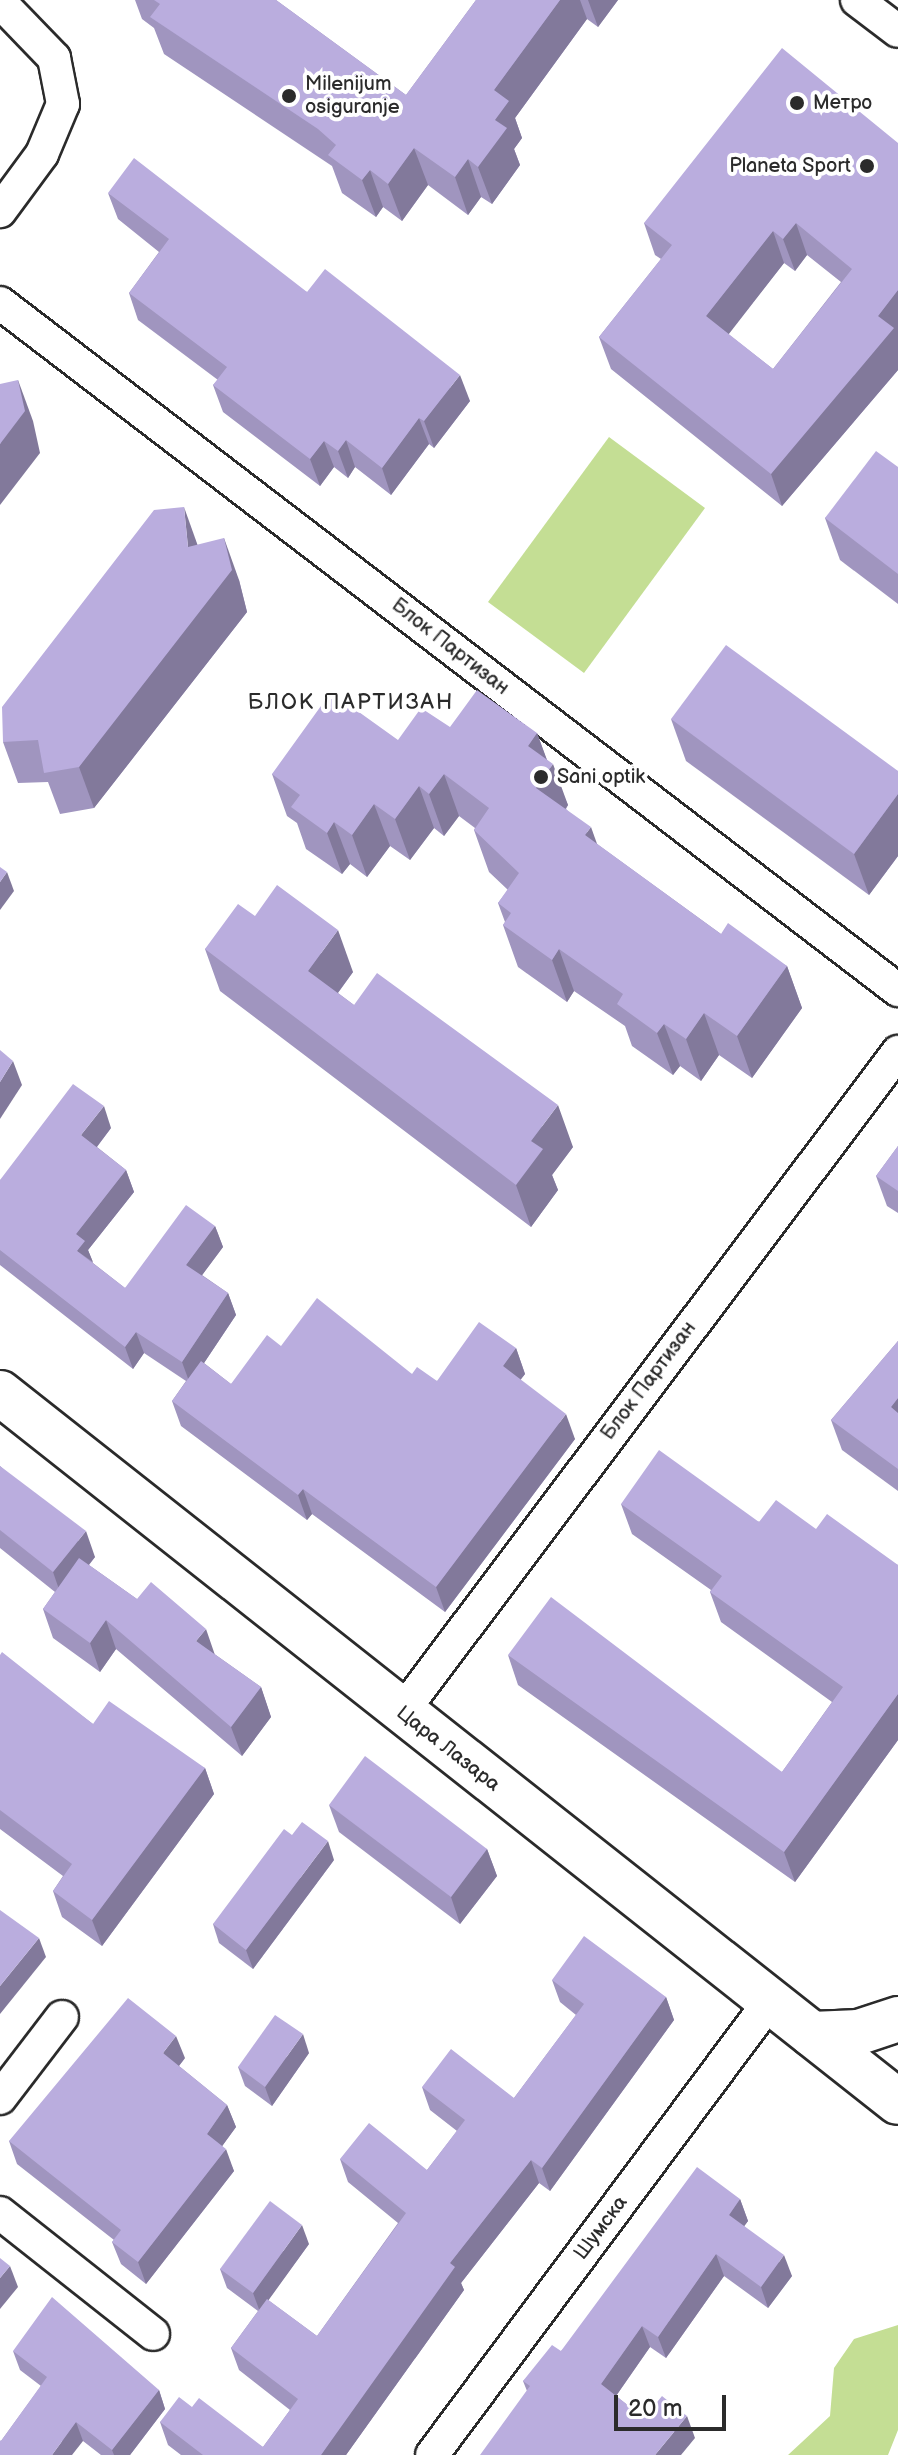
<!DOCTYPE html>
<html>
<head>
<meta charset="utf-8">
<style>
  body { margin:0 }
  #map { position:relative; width:898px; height:2455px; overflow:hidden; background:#fff; font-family:"Balsamiq Sans",sans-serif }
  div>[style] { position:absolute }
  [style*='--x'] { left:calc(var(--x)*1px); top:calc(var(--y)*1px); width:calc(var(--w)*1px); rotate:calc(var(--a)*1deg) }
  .green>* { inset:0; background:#c4de94 }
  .roads { filter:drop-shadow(2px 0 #2b2b2b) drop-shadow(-2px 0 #2b2b2b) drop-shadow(0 2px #2b2b2b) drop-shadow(0 -2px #2b2b2b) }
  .street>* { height:32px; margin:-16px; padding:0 16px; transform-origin:16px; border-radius:16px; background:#fff }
  .secondary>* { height:44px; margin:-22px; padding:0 22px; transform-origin:22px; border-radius:22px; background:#fff }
  .wall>* { inset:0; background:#a095bf }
  .shaded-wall>* { inset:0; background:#82799b }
  .building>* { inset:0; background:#baadde }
  .dots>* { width:22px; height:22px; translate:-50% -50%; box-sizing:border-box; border:4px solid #fff; border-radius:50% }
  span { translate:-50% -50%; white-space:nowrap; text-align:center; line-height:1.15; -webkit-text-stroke:8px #fff; paint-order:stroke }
  .poi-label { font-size:20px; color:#2b2b2b }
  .left { translate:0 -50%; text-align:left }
  .right { translate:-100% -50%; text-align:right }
  .street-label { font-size:20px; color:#2b2b2b }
  .neighbourhood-label { font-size:22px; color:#2b2b2b; letter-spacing:2px }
  .scale { position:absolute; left:614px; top:2395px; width:112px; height:36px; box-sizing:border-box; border:4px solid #2b2b2b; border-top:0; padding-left:10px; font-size:24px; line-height:28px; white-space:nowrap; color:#2b2b2b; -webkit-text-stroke:6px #fff; paint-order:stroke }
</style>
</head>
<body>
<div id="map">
  <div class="green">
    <i style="clip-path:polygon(609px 437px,705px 508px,584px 673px,488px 602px)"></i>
    <i style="clip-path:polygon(898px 2325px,898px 2430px,888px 2455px,788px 2455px,830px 2416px,834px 2368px,854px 2339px)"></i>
  </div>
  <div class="roads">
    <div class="street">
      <i style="--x:857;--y:0;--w:51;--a:37.1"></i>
      <i style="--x:0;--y:2;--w:78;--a:46"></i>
      <i style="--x:54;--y:58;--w:47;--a:78.9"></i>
      <i style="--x:63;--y:104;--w:54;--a:112.8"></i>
      <i style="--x:42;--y:154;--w:71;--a:126.4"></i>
      <i style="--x:0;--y:303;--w:1131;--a:37.42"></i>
      <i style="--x:402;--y:1712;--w:826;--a:-53.07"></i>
      <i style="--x:0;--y:2098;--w:102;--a:-52.6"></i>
      <i style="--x:0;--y:2213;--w:195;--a:38.3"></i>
      <i style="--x:432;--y:2455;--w:566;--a:-53.33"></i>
    </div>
    <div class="secondary">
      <i style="--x:0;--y:1393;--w:1144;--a:38.29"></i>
      <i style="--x:812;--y:2034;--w:47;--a:-2.4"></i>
      <i style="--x:859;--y:2032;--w:41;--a:-18.4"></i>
    </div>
  </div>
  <div class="wall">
    <i style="clip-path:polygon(135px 0,276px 0,406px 95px,476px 0,618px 0,598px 27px,587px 19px,515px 118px,522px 138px,514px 149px,520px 165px,492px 204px,481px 197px,468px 215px,428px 185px,402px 221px,383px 207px,376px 217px,342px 193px,332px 166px,164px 54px,154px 28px,142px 19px)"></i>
    <i style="clip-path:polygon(evenodd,898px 143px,898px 370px,782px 506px,611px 369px,599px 337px,661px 259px,655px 255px,644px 223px,898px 143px,807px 255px,841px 282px,773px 369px,728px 334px,784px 263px,795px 271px,807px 255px)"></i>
    <i style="clip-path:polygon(108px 193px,307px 292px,470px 401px,434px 448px,429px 444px,391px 495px,355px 467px,348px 478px,334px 467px,320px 486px,223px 412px,213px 385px,218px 380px,138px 320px,129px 293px,159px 252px,118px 219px)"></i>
    <i style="clip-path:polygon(898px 467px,898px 604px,840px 560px,825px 518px)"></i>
    <i style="clip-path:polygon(197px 545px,239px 580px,247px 612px,94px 808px,60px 814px,48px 782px,18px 783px,3px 742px)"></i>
    <i style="clip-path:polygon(671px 719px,898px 771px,898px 856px,869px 895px,686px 761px)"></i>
    <i style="clip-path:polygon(450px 727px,537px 733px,546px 758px,568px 805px,566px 809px,597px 844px,721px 934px,787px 966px,802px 1008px,752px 1078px,719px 1055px,701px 1081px,680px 1066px,673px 1075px,632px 1046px,625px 1026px,574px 991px,567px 1002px,518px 967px,503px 925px,505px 922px,498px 903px,508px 890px,489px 872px,474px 830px,475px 828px,459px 816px,444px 836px,434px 828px,410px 860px,390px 846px,367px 877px,350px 864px,342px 874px,306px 849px,297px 823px,287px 816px,272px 774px)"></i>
    <i style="clip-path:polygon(255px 916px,353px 972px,338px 993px,354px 1005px,573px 1147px,552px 1175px,558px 1190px,531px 1227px,220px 991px,205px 949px)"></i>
    <i style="clip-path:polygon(111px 1128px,97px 1147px,126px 1170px,134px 1192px,88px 1250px,93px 1263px,125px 1288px,215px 1226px,223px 1247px,202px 1275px,228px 1293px,236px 1315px,204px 1363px,231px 1384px,281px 1346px,412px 1374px,437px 1381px,516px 1348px,525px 1374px,520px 1380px,575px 1439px,445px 1612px,312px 1514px,307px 1520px,181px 1426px,172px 1401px,186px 1381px,144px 1353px,133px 1369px,0 1265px,0 1180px)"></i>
    <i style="clip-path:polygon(898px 1146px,898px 1213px,887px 1206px,876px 1176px)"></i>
    <i style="clip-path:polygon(898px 1341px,898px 1491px,842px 1450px,831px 1420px)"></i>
    <i style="clip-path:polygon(0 1466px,95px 1557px,89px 1565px,261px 1687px,271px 1717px,242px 1756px,116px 1649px,100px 1672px,53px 1638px,43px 1609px,55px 1592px,0 1548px)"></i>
    <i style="clip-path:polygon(621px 1504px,816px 1529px,898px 1565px,898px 1740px,795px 1882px,518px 1685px,508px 1655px,782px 1772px,832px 1702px,721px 1622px,710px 1592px,711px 1590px,632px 1534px)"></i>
    <i style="clip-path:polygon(0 1655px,93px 1724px,205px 1768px,214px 1794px,102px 1946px,62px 1917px,53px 1891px,63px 1876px,0 1829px)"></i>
    <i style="clip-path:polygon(329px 1805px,487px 1849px,497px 1876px,460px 1924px,339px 1832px)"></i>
    <i style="clip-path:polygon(334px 1860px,253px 1969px,219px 1943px,213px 1924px)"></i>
    <i style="clip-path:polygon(552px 1980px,666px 1997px,674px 2020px,550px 2191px,539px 2183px,461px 2283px,464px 2290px,346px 2455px,181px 2455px,168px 2445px,160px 2422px,192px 2407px,263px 2447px,290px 2410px,239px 2370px,231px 2348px,258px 2311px,227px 2288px,220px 2269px,309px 2244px,268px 2300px,317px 2336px,398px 2223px,348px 2182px,340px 2159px,427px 2170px,457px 2131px,430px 2110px,422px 2087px,514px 2098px,576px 2015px,560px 2002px)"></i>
    <i style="clip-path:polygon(309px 2053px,272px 2106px,245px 2086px,238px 2067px)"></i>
    <i style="clip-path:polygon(185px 2058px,179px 2066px,227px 2105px,236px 2127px,222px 2146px,234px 2171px,146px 2284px,121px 2264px,112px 2242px,114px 2240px,17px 2164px,9px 2141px)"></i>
    <i style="clip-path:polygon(740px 2199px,748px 2221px,744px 2226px,792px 2276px,768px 2308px,724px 2276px,666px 2358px,650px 2347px,616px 2396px,644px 2418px,695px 2438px,527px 2391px,523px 2381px,561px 2351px)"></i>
    <i style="clip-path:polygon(13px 2351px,159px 2390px,165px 2409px,130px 2455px,101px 2455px,83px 2441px,1px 2441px,41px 2386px,20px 2370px)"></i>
  </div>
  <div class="shaded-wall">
    <i style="clip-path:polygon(560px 0,580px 0,587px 19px,515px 118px,522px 138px,514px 149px,520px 165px,492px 204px,478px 167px,495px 120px,494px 90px)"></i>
    <i style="clip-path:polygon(588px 0,618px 0,598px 27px)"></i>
    <i style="clip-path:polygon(414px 148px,428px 185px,402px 221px,388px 184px)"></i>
    <i style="clip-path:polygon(468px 159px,481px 197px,468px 215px,455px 177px)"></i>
    <i style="clip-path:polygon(370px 170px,383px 207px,376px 217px,362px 180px)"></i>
    <i style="clip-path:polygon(796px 223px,807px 255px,795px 271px,783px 239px)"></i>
    <i style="clip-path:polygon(773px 231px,784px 263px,718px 348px,706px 316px)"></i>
    <i style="clip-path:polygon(898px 290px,898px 370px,782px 506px,771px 474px,878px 316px)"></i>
    <i style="clip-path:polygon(460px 375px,470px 401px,434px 448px,424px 421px)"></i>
    <i style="clip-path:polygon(18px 380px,33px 421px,40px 453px,0 505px,0 444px)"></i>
    <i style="clip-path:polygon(419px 418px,429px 444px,391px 495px,382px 468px)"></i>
    <i style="clip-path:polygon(346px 440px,355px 467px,348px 478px,338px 451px)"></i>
    <i style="clip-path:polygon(324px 441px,334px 467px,320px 486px,310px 459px)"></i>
    <i style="clip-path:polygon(184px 507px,199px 549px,188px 547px)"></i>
    <i style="clip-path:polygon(224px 538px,239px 580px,247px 612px,94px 808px,79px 767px)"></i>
    <i style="clip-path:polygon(537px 733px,550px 768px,553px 764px,568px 805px,551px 829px,536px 788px,528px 746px)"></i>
    <i style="clip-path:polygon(444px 774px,459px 816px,444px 836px,429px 794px)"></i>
    <i style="clip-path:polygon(419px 786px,434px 828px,410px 860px,395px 819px)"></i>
    <i style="clip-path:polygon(898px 794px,898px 856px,869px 895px,854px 854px)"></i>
    <i style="clip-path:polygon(374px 804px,390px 846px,367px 877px,352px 835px)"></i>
    <i style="clip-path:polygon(334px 822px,350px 864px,342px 874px,327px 833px)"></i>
    <i style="clip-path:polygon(591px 827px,606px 869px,585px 835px)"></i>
    <i style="clip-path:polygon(7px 872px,14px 891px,0 910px,0 882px)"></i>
    <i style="clip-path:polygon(338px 930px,353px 972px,323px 1013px,308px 971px)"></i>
    <i style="clip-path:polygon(559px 949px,574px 991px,567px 1002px,552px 960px)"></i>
    <i style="clip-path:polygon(787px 966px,802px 1008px,752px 1078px,737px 1036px)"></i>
    <i style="clip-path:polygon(704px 1013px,719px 1055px,701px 1081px,686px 1039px)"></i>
    <i style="clip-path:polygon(664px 1024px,680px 1066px,673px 1075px,657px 1033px)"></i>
    <i style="clip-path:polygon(13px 1061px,22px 1085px,0 1119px,0 1082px)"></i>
    <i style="clip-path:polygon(558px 1105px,573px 1147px,552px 1175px,558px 1190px,531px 1227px,516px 1185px,531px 1141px)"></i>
    <i style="clip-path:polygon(104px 1106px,111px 1128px,89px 1157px,81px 1135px)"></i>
    <i style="clip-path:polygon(126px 1170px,134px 1192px,88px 1250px,93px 1262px,77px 1251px,76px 1234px)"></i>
    <i style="clip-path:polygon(215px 1226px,223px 1247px,194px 1286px,186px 1265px)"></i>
    <i style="clip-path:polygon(228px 1293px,236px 1315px,190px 1384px,182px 1362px)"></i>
    <i style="clip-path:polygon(136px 1332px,144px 1353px,133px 1369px,125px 1347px)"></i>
    <i style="clip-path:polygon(516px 1348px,525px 1374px,512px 1391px,503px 1366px)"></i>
    <i style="clip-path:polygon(898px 1398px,898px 1426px,891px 1407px)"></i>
    <i style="clip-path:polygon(566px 1414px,575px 1439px,445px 1612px,436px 1587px)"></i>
    <i style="clip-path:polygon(303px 1489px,312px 1514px,307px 1520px,298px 1495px)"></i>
    <i style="clip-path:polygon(86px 1531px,95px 1557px,62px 1598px,53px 1572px)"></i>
    <i style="clip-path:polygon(106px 1620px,116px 1649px,100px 1672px,90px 1643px)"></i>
    <i style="clip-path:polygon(206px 1629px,216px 1658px,196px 1641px)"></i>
    <i style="clip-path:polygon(261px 1687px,271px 1717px,242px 1756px,231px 1727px)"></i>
    <i style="clip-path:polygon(898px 1694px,898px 1740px,795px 1882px,784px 1852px)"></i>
    <i style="clip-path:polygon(205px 1768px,214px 1794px,102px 1946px,92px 1920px)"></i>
    <i style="clip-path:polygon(328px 1841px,334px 1860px,253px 1969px,246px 1950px)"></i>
    <i style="clip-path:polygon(487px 1849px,497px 1876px,460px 1924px,451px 1897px)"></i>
    <i style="clip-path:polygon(39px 1938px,46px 1957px,0 2014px,0 1986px)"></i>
    <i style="clip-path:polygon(666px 1997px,674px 2020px,550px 2191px,542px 2168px)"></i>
    <i style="clip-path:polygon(303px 2034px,309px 2053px,272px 2106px,265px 2087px)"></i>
    <i style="clip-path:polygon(176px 2036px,185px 2058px,171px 2076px,163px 2053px)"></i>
    <i style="clip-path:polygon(227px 2105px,236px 2127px,215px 2156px,207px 2134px)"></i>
    <i style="clip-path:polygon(226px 2149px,234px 2171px,146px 2284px,138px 2262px)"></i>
    <i style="clip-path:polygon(531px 2160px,539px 2183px,461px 2283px,464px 2290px,346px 2455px,321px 2455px,450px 2263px)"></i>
    <i style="clip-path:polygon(740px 2199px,748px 2221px,737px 2236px,729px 2215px)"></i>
    <i style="clip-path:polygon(302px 2225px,309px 2244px,260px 2312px,253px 2293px)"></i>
    <i style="clip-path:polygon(716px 2254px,724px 2276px,666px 2358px,658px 2337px)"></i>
    <i style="clip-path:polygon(784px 2255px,792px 2276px,768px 2308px,761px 2287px)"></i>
    <i style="clip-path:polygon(10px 2266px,18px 2287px,0 2309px,0 2278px)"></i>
    <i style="clip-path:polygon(642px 2326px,650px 2347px,609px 2406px,601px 2384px)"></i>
    <i style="clip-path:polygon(159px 2390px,165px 2409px,130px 2455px,114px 2455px,112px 2450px)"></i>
    <i style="clip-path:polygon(687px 2416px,695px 2438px,681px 2455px,655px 2455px)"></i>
    <i style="clip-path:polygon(76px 2422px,83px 2441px,72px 2455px,52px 2455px)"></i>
  </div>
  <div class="building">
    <i style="clip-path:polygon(154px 0,276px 0,406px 95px,476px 0,560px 0,494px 90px,509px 101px,495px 120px,507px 128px,478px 167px,468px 159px,455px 177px,414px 148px,388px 184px,370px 170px,362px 180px,328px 155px,336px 145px,318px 129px,150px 17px,160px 4px)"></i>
    <i style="clip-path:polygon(evenodd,782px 48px,898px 143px,898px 290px,878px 316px,894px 328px,771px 474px,599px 337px,672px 245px,644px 223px,782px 48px,796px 223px,852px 269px,773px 369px,706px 316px,773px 231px,783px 239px,796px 223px)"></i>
    <i style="clip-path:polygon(134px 158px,307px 292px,325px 269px,460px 375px,424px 421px,419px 418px,382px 468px,346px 440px,338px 451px,324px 441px,310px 459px,213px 385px,227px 367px,129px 293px,169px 239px,108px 193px)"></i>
    <i style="clip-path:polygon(18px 380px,25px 411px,0 444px,0 384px)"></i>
    <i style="clip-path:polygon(876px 451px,898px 467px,898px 574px,825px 518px)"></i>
    <i style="clip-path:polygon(184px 507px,188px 547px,224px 538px,232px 570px,79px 767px,44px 773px,38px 740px,3px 742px,2px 707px,154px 510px)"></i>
    <i style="clip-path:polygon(726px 645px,898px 771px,898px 794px,854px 854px,671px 719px)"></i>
    <i style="clip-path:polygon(477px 690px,537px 733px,528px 746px,553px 764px,536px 788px,591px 827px,585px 835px,721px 934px,728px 923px,787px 966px,737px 1036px,704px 1013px,686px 1039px,664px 1024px,657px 1033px,617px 1004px,623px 994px,559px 949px,552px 960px,503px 925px,511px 913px,498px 903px,519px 873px,474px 830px,489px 808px,444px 774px,429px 794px,419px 786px,395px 819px,374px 804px,352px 835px,334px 822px,327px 833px,291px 807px,300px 795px,272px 774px,331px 692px,398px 740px,421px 708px,450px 727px)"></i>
    <i style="clip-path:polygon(0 867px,7px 872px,0 882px)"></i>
    <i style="clip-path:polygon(277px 885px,338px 930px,308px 971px,354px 1005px,377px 973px,558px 1105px,531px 1141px,543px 1149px,516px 1185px,205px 949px,238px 904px,255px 916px)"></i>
    <i style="clip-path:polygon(0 1050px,13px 1061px,0 1082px)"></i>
    <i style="clip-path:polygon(73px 1084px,104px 1106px,81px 1135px,126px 1170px,76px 1234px,85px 1241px,77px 1251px,125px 1288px,186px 1205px,215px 1226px,186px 1265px,228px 1293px,182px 1362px,136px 1332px,125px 1347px,0 1250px,0 1180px)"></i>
    <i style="clip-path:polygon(898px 1146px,898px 1191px,876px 1176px)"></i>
    <i style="clip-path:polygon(317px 1298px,412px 1374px,417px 1367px,437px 1381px,479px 1322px,516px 1348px,503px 1366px,566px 1414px,436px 1587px,303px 1489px,298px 1495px,172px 1401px,201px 1361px,231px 1384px,267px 1335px,281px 1346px)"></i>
    <i style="clip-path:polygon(898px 1341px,898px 1398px,891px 1407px,898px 1413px,898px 1469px,831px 1420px)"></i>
    <i style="clip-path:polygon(659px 1450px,759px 1522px,776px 1500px,816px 1529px,827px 1514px,898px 1565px,898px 1694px,784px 1852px,508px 1655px,551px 1597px,782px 1772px,843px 1687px,710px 1592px,722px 1576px,621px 1504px)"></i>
    <i style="clip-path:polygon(0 1466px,86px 1531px,53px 1572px,0 1530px)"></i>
    <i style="clip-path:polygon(79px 1558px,137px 1599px,151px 1582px,206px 1629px,196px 1641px,261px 1687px,231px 1727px,106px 1620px,90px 1643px,43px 1609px)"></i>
    <i style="clip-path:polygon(2px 1652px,93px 1724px,109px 1701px,205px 1768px,92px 1920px,53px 1891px,72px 1864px,0 1810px,0 1655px)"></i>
    <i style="clip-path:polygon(365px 1756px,487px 1849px,451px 1897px,329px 1805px)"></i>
    <i style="clip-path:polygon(302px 1822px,328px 1841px,246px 1950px,213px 1924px,284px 1829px,292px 1835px)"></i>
    <i style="clip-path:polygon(0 1910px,39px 1938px,0 1986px)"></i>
    <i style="clip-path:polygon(584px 1936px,666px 1997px,542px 2168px,531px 2160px,450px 2263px,455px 2267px,321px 2455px,203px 2455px,160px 2422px,179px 2397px,192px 2407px,199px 2398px,263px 2447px,298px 2399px,231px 2348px,267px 2299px,317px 2336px,406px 2213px,340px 2159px,369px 2123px,427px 2170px,465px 2120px,422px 2087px,451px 2049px,514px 2098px,584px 2004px,552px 1980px)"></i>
    <i style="clip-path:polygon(128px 1998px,176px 2036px,163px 2053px,227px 2105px,207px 2134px,226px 2149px,138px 2262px,112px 2242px,121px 2230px,9px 2141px)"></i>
    <i style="clip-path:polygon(275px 2015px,303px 2034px,265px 2087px,238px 2067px)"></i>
    <i style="clip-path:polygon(697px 2167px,740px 2199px,729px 2215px,784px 2255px,761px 2287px,716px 2254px,658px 2337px,642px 2326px,601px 2384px,644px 2418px,662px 2396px,687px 2416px,655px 2455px,480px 2455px,530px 2386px,523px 2381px,552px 2345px,561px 2351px)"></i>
    <i style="clip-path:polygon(270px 2201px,302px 2225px,253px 2293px,220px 2269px)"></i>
    <i style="clip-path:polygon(0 2258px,10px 2266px,0 2278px)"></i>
    <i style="clip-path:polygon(52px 2297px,159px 2390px,112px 2450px,76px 2422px,52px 2455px,0 2455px,0 2440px,1px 2441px,47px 2377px,13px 2351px)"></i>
  </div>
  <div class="dots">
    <i style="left:289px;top:96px;background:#2b2b2b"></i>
    <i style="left:797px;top:103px;background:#2b2b2b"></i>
    <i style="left:867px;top:166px;background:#2b2b2b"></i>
    <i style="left:541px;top:777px;background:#2b2b2b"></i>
  </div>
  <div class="poi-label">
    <span class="left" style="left:305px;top:96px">Milenijum<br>osiguranje</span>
    <span class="left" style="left:813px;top:103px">Метро</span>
    <span class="right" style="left:851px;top:166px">Planeta Sport</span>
    <span class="left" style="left:557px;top:777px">Sani optik</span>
  </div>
  <div class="street-label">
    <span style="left:450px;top:647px;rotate:38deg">Блок Партизан</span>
    <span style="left:649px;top:1381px;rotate:-53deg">Блок Партизан</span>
    <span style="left:448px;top:1749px;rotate:38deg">Цара Лазара</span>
    <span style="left:601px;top:2228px;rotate:-53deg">Шумска</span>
  </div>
  <div class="neighbourhood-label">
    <span style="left:351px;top:703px">БЛОК ПАРТИЗАН</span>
  </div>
  <div class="scale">20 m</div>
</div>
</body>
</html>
